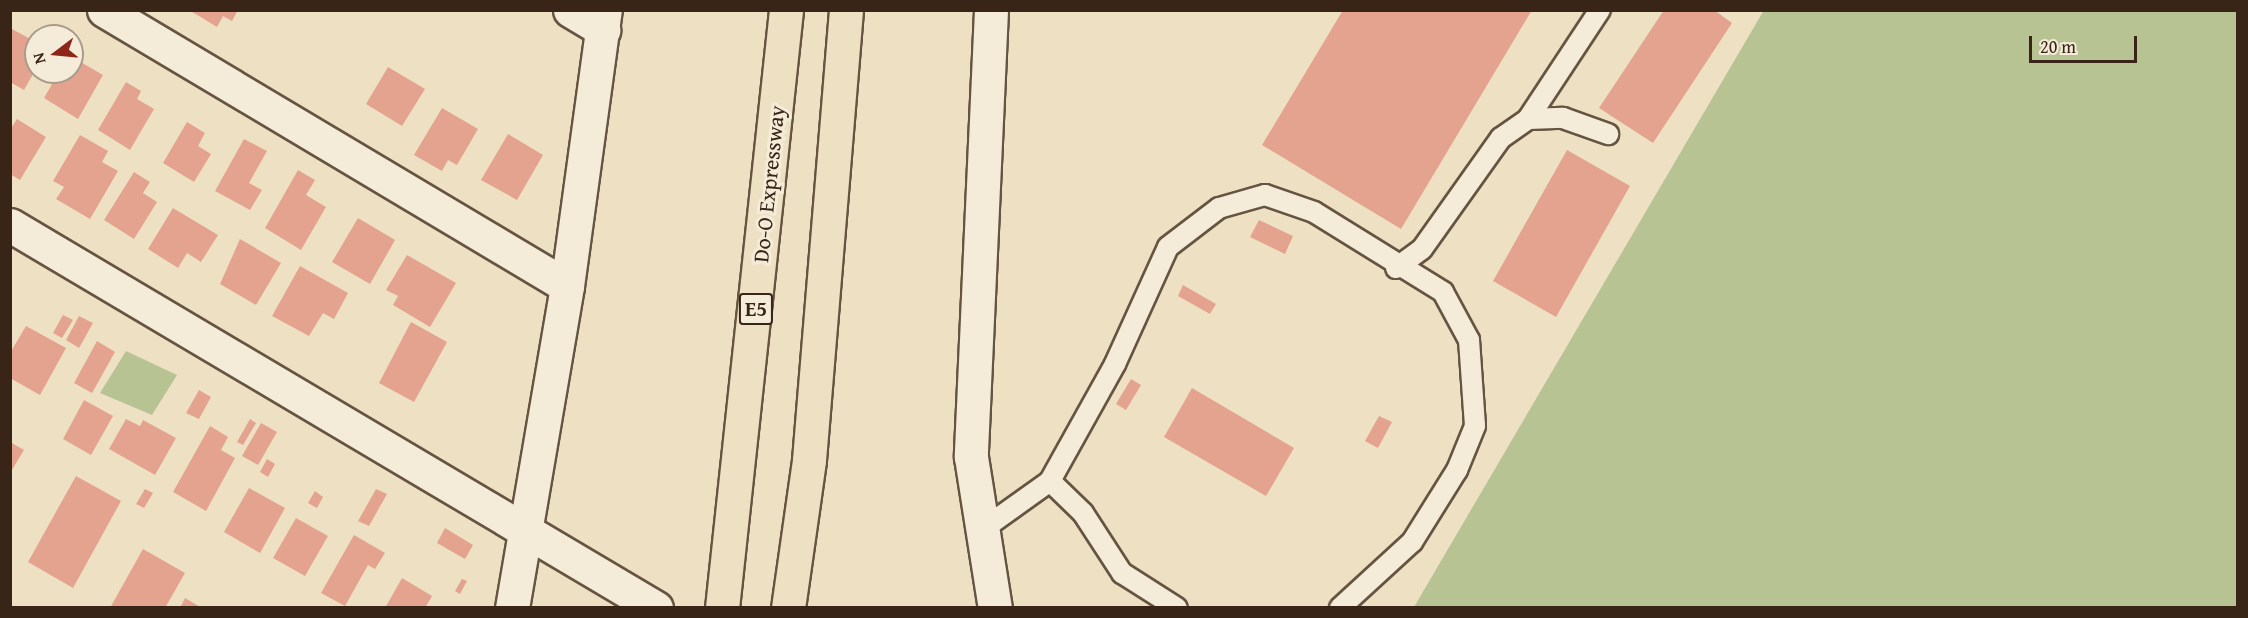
<!DOCTYPE html>
<html>
<head>
<meta charset="utf-8">
<style>
  body { margin:0 }
  #map { position:relative; width:2248px; height:618px; overflow:hidden; background:#eee1c3; font-family:"Gentium Book Plus",serif }
  div>[style] { position:absolute }
  [style*='--x'] { left:calc(var(--x)*1px); top:calc(var(--y)*1px); width:calc(var(--w)*1px); rotate:calc(var(--a)*1deg) }
  .green>* { inset:0; background:#b8c394 }
  .building>* { inset:0; background:#e3a38f }
  .roads { filter:drop-shadow(2px 0 #665442) drop-shadow(-2px 0 #665442) drop-shadow(0 2px #665442) drop-shadow(0 -2px #665442) }
  .lane>* { height:20px; margin:-10px; padding:0 10px; transform-origin:10px; border-radius:10px; background:#f4ecd8 }
  .street>* { height:33px; margin:-16.5px; padding:0 16.5px; transform-origin:16.5px; border-radius:16.5px; background:#f4ecd8 }
  .highway>* { height:33px; margin:-16.5px; padding:0 16.5px; transform-origin:16.5px; border-radius:16.5px; background:#eee1c3 }
  span { translate:-50% -50%; white-space:nowrap; text-align:center; line-height:1.15; -webkit-text-stroke:6px #f4ecd8; paint-order:stroke }
  .shield-label span { padding:2px 4px; background:#f4ecd8; border:2px solid; border-radius:4px; -webkit-text-stroke-width:0 }
  .shield-label { font-size:21px; color:#392517; font-weight:700 }
  .street-label { font-size:22px; color:#392517 }
  .frame { position:absolute; inset:0; border:12px solid #392517; pointer-events:none }
  .north { position:absolute; left:24px; top:24px; width:60px; height:60px; box-sizing:border-box; background:#f4ecd8; border:2px solid #a99c8b; border-radius:50%; rotate:254deg; font-size:16px; font-weight:700; line-height:24px; text-align:center; color:#392517 }
  .north::after { content:''; display:block; margin:auto; width:21px; height:27px; background:#8f2418; clip-path:polygon(50% 0,100% 100%,50% 72%,0 100%) }
  .scale { position:absolute; left:2029px; top:36px; width:108px; height:27px; box-sizing:border-box; border:3px solid #392517; border-top:0; padding-left:8px; font-size:18px; line-height:21px; white-space:nowrap; color:#392517; -webkit-text-stroke:4px #f4ecd8; paint-order:stroke }
</style>
</head>
<body>
<div id="map">
  <div class="green">
    <i style="clip-path:polygon(1764px 10px,2237px 11px,2237px 607px,1414px 607px)"></i>
    <i style="clip-path:polygon(126px 351px,177px 375px,152px 415px,100px 393px)"></i>
  </div>
  <div class="building">
    <i style="clip-path:polygon(189px 10px,238px 10px,232px 21px,223px 16px,217px 27px)"></i>
    <i style="clip-path:polygon(1343px 10px,1532px 10px,1401px 229px,1262px 145px)"></i>
    <i style="clip-path:polygon(1664px 10px,1714px 10px,1732px 23px,1653px 143px,1599px 108px)"></i>
    <i style="clip-path:polygon(10px 28px,36px 42px,36px 69px,24px 90px,10px 82px)"></i>
    <i style="clip-path:polygon(72px 57px,103px 75px,78px 119px,44px 98px,59px 72px,72px 72px)"></i>
    <i style="clip-path:polygon(388px 67px,425px 89px,402px 126px,366px 104px)"></i>
    <i style="clip-path:polygon(126px 82px,141px 91px,137px 99px,154px 109px,130px 150px,98px 130px)"></i>
    <i style="clip-path:polygon(442px 108px,478px 129px,457px 165px,448px 160px,442px 171px,414px 155px)"></i>
    <i style="clip-path:polygon(17px 119px,46px 137px,20px 180px,10px 174px,10px 130px)"></i>
    <i style="clip-path:polygon(187px 122px,205px 133px,198px 146px,211px 154px,194px 182px,163px 163px)"></i>
    <i style="clip-path:polygon(508px 134px,543px 155px,517px 200px,481px 180px)"></i>
    <i style="clip-path:polygon(80px 135px,108px 151px,102px 162px,118px 171px,90px 219px,56px 199px,64px 187px,53px 181px)"></i>
    <i style="clip-path:polygon(244px 139px,267px 151px,249px 183px,262px 190px,250px 210px,215px 191px)"></i>
    <i style="clip-path:polygon(1567px 150px,1630px 186px,1556px 317px,1493px 281px)"></i>
    <i style="clip-path:polygon(298px 170px,315px 180px,306px 195px,326px 207px,301px 250px,265px 228px)"></i>
    <i style="clip-path:polygon(134px 172px,150px 182px,143px 193px,157px 202px,134px 239px,104px 220px)"></i>
    <i style="clip-path:polygon(173px 208px,218px 235px,201px 262px,187px 253px,178px 268px,148px 249px)"></i>
    <i style="clip-path:polygon(358px 218px,395px 240px,370px 284px,332px 262px)"></i>
    <i style="clip-path:polygon(1259px 220px,1293px 236px,1285px 254px,1250px 237px)"></i>
    <i style="clip-path:polygon(240px 239px,281px 263px,256px 305px,220px 284px)"></i>
    <i style="clip-path:polygon(407px 255px,456px 283px,430px 327px,393px 305px,398px 296px,386px 290px)"></i>
    <i style="clip-path:polygon(300px 266px,348px 293px,334px 319px,323px 313px,309px 336px,272px 316px)"></i>
    <i style="clip-path:polygon(1183px 285px,1216px 304px,1210px 314px,1178px 296px)"></i>
    <i style="clip-path:polygon(63px 315px,73px 320px,62px 338px,53px 333px)"></i>
    <i style="clip-path:polygon(79px 316px,93px 323px,79px 348px,66px 340px)"></i>
    <i style="clip-path:polygon(411px 322px,447px 342px,414px 402px,379px 383px)"></i>
    <i style="clip-path:polygon(26px 326px,66px 348px,40px 395px,10px 378px,10px 353px)"></i>
    <i style="clip-path:polygon(97px 341px,115px 352px,92px 393px,74px 383px)"></i>
    <i style="clip-path:polygon(1131px 379px,1141px 385px,1126px 410px,1116px 404px)"></i>
    <i style="clip-path:polygon(1192px 388px,1294px 448px,1266px 496px,1164px 437px)"></i>
    <i style="clip-path:polygon(199px 390px,211px 397px,199px 419px,186px 413px)"></i>
    <i style="clip-path:polygon(84px 400px,113px 416px,91px 455px,63px 439px)"></i>
    <i style="clip-path:polygon(1379px 416px,1392px 422px,1378px 448px,1365px 441px)"></i>
    <i style="clip-path:polygon(126px 419px,140px 426px,143px 420px,176px 438px,155px 475px,109px 449px)"></i>
    <i style="clip-path:polygon(250px 419px,256px 423px,243px 445px,237px 442px)"></i>
    <i style="clip-path:polygon(261px 423px,277px 432px,258px 465px,242px 456px)"></i>
    <i style="clip-path:polygon(210px 426px,228px 437px,221px 450px,235px 458px,206px 511px,173px 492px)"></i>
    <i style="clip-path:polygon(10px 442px,24px 450px,10px 473px)"></i>
    <i style="clip-path:polygon(267px 459px,275px 464px,268px 477px,260px 472px)"></i>
    <i style="clip-path:polygon(76px 476px,121px 501px,73px 588px,28px 562px)"></i>
    <i style="clip-path:polygon(249px 488px,285px 508px,260px 553px,224px 532px)"></i>
    <i style="clip-path:polygon(145px 489px,153px 493px,144px 508px,136px 504px)"></i>
    <i style="clip-path:polygon(376px 489px,387px 494px,369px 526px,358px 521px)"></i>
    <i style="clip-path:polygon(315px 491px,323px 497px,317px 508px,308px 503px)"></i>
    <i style="clip-path:polygon(296px 518px,328px 536px,305px 576px,273px 558px)"></i>
    <i style="clip-path:polygon(445px 528px,473px 545px,465px 559px,437px 543px)"></i>
    <i style="clip-path:polygon(354px 535px,385px 553px,375px 569px,368px 565px,345px 606px,321px 593px)"></i>
    <i style="clip-path:polygon(143px 549px,185px 573px,165px 608px,110px 608px)"></i>
    <i style="clip-path:polygon(402px 578px,432px 596px,425px 608px,385px 608px)"></i>
    <i style="clip-path:polygon(462px 579px,467px 581px,460px 594px,455px 591px)"></i>
    <i style="clip-path:polygon(185px 598px,202px 608px,180px 608px)"></i>
  </div>
  <div class="roads">
    <div class="lane">
      <i style="--x:1528;--y:119;--w:131;--a:-56.6"></i>
      <i style="--x:1396;--y:268;--w:32;--a:-36"></i>
      <i style="--x:1422;--y:249;--w:136;--a:-54.6"></i>
      <i style="--x:1501;--y:138;--w:33;--a:-35"></i>
      <i style="--x:1528;--y:119;--w:35;--a:-2"></i>
      <i style="--x:1563;--y:118;--w:48;--a:19.6"></i>
      <i style="--x:1050;--y:481;--w:46;--a:44.1"></i>
      <i style="--x:1083;--y:513;--w:72;--a:57"></i>
      <i style="--x:1122;--y:573;--w:65;--a:32.5"></i>
      <i style="--x:983;--y:529;--w:82;--a:-35.6"></i>
      <i style="--x:1050;--y:481;--w:134;--a:-60.9"></i>
      <i style="--x:1115;--y:364;--w:128;--a:-65.6"></i>
      <i style="--x:1168;--y:247;--w:64;--a:-37.4"></i>
      <i style="--x:1219;--y:208;--w:48;--a:-15.8"></i>
      <i style="--x:1265;--y:195;--w:52;--a:19.1"></i>
      <i style="--x:1314;--y:212;--w:152;--a:31.8"></i>
      <i style="--x:1443;--y:292;--w:55;--a:61.6"></i>
      <i style="--x:1469;--y:340;--w:86;--a:86"></i>
      <i style="--x:1475;--y:426;--w:48;--a:112.2"></i>
      <i style="--x:1457;--y:470;--w:85;--a:122"></i>
      <i style="--x:1412;--y:542;--w:98;--a:137.5"></i>
    </div>
    <div class="street">
      <i style="--x:104;--y:10;--w:539;--a:30.8"></i>
      <i style="--x:570;--y:10;--w:39;--a:31"></i>
      <i style="--x:991;--y:10;--w:447;--a:92.6"></i>
      <i style="--x:971;--y:457;--w:153;--a:81"></i>
      <i style="--x:10;--y:225;--w:751;--a:30.66"></i>
      <i style="--x:512;--y:608;--w:327;--a:-80.3"></i>
      <i style="--x:567;--y:286;--w:279;--a:-82.2"></i>
    </div>
    <div class="highway">
      <i style="--x:722;--y:608;--w:601;--a:-83.89"></i>
      <i style="--x:788;--y:608;--w:149;--a:-81.9"></i>
      <i style="--x:809;--y:460;--w:452;--a:-85.3"></i>
    </div>
  </div>
  <div class="shield-label">
    <span style="left:756px;top:309px">E5</span>
  </div>
  <div class="street-label">
    <span style="left:769px;top:184px;rotate:-84deg">Do-O Expressway</span>
  </div>
  <div class="frame"></div>
  <div class="north">N</div>
  <div class="scale">20 m</div>
</div>
</body>
</html>
